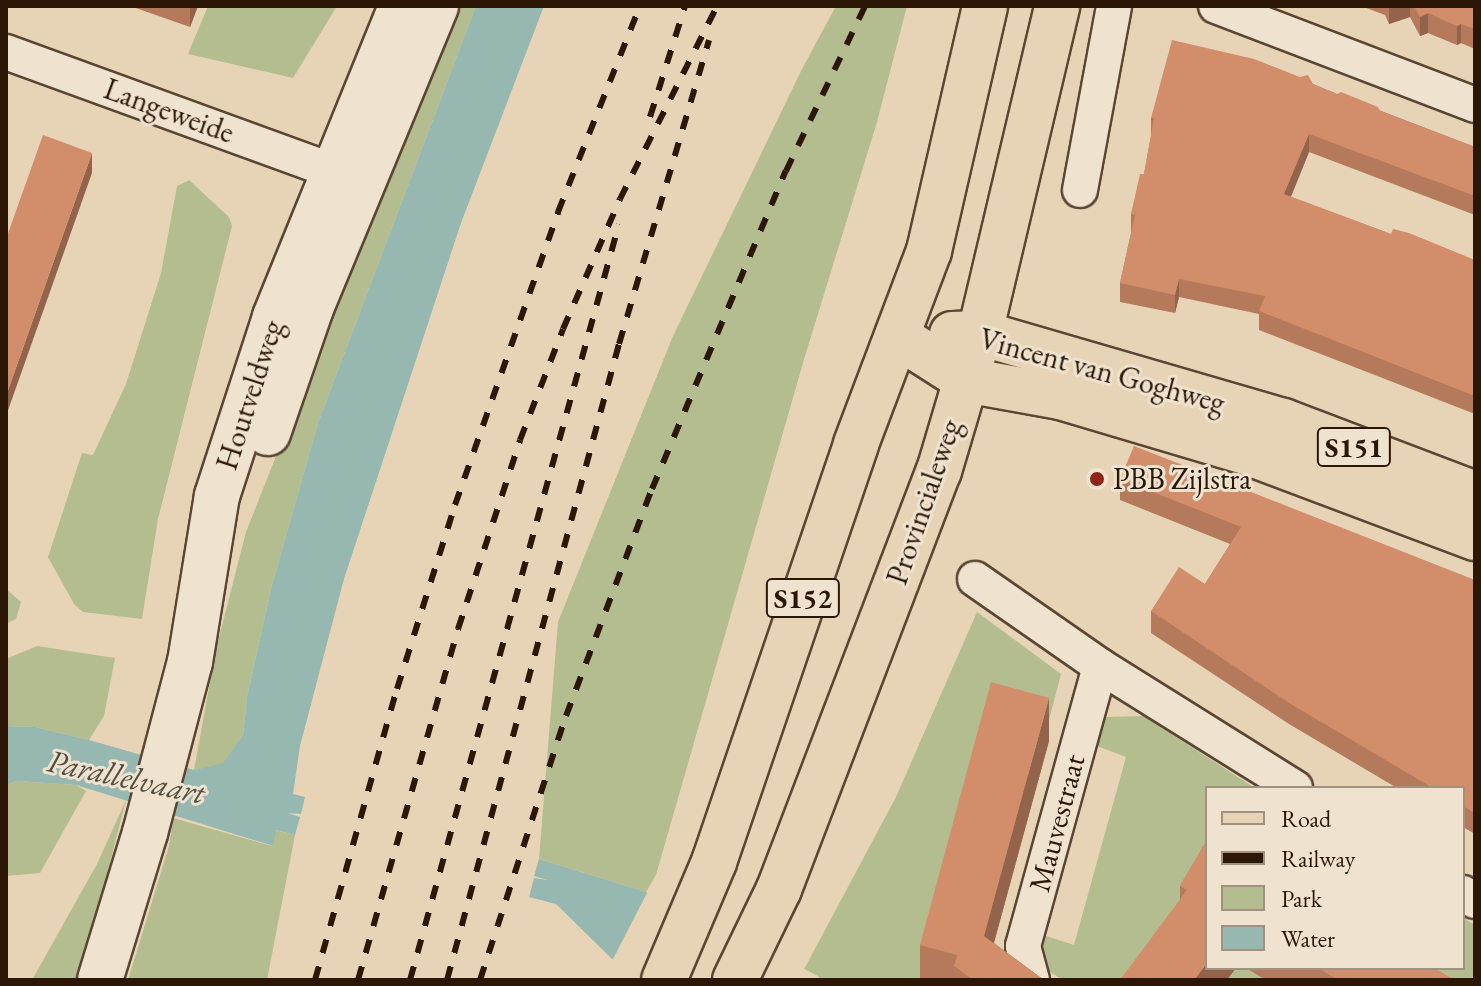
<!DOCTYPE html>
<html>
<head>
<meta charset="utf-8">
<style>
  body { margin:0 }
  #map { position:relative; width:1481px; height:986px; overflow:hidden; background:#e7d4b6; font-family:"EB Garamond",serif }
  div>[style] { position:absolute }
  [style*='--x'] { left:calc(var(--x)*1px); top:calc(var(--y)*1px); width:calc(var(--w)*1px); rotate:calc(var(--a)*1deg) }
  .green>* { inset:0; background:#b4bd8f }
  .water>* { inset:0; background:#97b8b0 }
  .pier>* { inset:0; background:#e7d4b6 }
  .roads { filter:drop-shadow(2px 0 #5b4633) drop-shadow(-2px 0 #5b4633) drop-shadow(0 2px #5b4633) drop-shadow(0 -2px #5b4633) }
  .street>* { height:34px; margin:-17px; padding:0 17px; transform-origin:17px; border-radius:17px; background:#efe3d0 }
  .secondary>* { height:44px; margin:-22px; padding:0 22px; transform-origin:22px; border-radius:22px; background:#efe3d0 }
  .primary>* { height:44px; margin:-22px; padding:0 22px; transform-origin:22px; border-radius:22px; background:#e7d4b6 }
  .rail>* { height:6px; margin-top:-3px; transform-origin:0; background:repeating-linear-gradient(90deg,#2c1707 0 14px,transparent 0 28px) }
  .wall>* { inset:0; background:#b57a5c }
  .shaded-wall>* { inset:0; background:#93634b }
  .building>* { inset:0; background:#d28e6b }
  .dots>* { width:22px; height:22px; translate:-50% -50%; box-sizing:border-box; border:4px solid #efe3d0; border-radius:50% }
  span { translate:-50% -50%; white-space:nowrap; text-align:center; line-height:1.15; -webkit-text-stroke:6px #efe3d0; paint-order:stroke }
  .shield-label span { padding:2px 6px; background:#efe3d0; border:2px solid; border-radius:6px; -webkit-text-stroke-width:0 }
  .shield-label { font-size:28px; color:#2c1707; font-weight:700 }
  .street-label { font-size:30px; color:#2c1707 }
  .poi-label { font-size:30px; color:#2c1707 }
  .left { translate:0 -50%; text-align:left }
  .water-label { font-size:32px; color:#514f42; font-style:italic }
  .frame { position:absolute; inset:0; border:8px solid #2c1707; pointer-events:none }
  .legend { position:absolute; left:1205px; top:786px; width:260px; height:184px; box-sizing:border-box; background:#efe3d0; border:2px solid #a19180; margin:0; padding:10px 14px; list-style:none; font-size:24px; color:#2c1707 }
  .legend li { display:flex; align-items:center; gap:16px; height:40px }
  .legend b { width:40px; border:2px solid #a19180 }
</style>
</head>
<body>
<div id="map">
  <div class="green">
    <i style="clip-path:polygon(208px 6px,337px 6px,293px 78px,188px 54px)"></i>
    <i style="clip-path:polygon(454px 6px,476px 6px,318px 423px,271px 589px,247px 697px,243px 735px,223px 764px,194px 770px,216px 649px,246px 532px)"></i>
    <i style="clip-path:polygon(836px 6px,907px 6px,877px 122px,805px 356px,656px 875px,646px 892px,539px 859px,558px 622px,673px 336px,802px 69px)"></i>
    <i style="clip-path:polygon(189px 180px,229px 217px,232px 226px,158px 519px,142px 619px,83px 612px,74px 604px,48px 557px,82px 453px,93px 455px,126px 384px,161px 273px,177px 186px)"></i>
    <i style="clip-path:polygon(6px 589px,21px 602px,16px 619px,6px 624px)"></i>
    <i style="clip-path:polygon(977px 612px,1061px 674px,984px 970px,997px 980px,816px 980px,802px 973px,896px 797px)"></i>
    <i style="clip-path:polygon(37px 646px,115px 658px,104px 716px,89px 740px,35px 727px,6px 726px,6px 659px)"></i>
    <i style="clip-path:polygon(1143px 716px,1255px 788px,1207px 788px,1207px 968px,1463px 968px,1463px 918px,1475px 925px,1475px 980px,1063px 980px,1033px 961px,1040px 934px,1074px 945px,1126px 757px,1089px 743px,1106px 717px)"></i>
    <i style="clip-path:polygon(17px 781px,76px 785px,86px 791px,40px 873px,6px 876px,6px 785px)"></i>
    <i style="clip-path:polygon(126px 800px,80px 980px,32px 980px,97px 864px)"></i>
    <i style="clip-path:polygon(173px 818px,272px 846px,275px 830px,295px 835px,267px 980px,128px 980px,169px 846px)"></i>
  </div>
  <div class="water">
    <i style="clip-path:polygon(476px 6px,544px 6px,461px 223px,344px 579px,300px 746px,293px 794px,305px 797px,301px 814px,288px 813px,300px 817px,295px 835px,276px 830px,273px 846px,76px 785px,17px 781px,6px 785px,6px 726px,35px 727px,89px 740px,194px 770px,223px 763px,243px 735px,247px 697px,271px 589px,318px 423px)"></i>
    <i style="clip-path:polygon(539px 859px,646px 892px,816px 980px,638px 973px,612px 959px,556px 904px,529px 897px,534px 878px,548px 880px,534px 876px)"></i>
  </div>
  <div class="pier">
    <i style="clip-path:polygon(649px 889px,818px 976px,820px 980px,644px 980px,636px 976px,611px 963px)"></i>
  </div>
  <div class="roads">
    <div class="street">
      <i style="--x:1216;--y:6;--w:277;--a:20.9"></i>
      <i style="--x:6;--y:52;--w:371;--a:20"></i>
      <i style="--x:1080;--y:190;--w:187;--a:-79.5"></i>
      <i style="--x:975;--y:579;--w:152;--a:34.8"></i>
      <i style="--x:1100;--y:666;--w:230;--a:32"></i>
      <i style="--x:1463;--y:893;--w:14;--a:34"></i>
      <i style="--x:1032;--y:980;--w:35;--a:-105"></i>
      <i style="--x:1023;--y:946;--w:290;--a:-74.6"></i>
    </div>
    <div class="secondary">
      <i style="--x:268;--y:433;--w:132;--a:-71"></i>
      <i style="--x:311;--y:308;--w:327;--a:-67.5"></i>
      <i style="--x:100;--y:980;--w:154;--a:-73"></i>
      <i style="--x:145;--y:833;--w:177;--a:-75.3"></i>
      <i style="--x:190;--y:662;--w:168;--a:-80.8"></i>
      <i style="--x:217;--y:496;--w:188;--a:-72"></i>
      <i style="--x:275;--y:317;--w:336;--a:-67.9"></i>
    </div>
    <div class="primary">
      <i style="--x:952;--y:334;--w:28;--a:-2"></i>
      <i style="--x:980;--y:333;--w:316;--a:16.2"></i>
      <i style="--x:1283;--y:421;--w:205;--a:20.8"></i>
      <i style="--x:897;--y:336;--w:82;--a:32.5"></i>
      <i style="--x:966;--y:380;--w:96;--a:10.3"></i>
      <i style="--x:1060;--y:397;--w:194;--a:16.5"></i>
      <i style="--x:1246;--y:452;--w:245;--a:20.6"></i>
      <i style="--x:664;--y:980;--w:128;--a:-67"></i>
      <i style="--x:714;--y:862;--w:441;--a:-71.2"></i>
      <i style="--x:856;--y:444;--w:206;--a:-69.3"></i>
      <i style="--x:929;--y:251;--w:251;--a:-77.1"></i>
      <i style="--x:735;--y:980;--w:101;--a:-64.2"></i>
      <i style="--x:779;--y:889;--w:448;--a:-69.1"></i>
      <i style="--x:939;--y:471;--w:144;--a:-73.5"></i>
      <i style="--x:980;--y:333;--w:336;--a:-76.7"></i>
    </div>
  </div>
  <div class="rail">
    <i style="--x:650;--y:117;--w:116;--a:-72.5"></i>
    <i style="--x:315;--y:980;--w:302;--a:-74.3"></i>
    <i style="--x:397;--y:689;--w:193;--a:-72.5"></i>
    <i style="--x:455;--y:505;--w:311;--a:-70.6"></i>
    <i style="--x:558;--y:212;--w:222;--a:-68.3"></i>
    <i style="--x:358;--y:980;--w:365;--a:-74.1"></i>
    <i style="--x:458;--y:629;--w:199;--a:-71.8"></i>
    <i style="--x:520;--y:440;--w:119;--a:-68.8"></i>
    <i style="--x:563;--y:329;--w:142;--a:-66.3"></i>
    <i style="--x:620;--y:199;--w:216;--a:-63.3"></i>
    <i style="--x:410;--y:980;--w:784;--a:-74.55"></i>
    <i style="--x:447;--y:980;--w:659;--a:-74.87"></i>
    <i style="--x:619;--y:344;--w:317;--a:-73.5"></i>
    <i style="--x:480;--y:980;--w:278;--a:-72"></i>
    <i style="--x:566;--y:716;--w:243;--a:-69.3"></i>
    <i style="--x:652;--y:489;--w:345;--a:-67.2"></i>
    <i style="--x:786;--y:171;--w:183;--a:-64.4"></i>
  </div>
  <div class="wall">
    <i style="clip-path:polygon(130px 6px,198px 6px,190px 27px)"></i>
    <i style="clip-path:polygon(1361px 6px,1475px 6px,1475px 49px,1461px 43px,1457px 45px,1428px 33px,1420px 36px,1410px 17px,1389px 24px,1385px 15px)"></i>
    <i style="clip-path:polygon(1313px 84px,1337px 94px,1475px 147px,1475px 215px,1309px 152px,1291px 197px,1391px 234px,1475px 260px,1475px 414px,1259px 330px,1259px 314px,1179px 297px,1175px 313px,1120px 302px,1120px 283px,1131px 233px,1131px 214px,1144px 174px,1151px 136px,1151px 118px)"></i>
    <i style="clip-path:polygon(1120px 479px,1475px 580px,1475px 834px,1463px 827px,1463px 788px,1397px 788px,1289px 724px,1151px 633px,1151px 611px,1205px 584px,1230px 544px,1120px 500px)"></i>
    <i style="clip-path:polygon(1049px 741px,994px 943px,1044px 980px,920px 980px,920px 945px)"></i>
    <i style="clip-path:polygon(1207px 840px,1227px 980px,1180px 901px,1180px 886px)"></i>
    <i style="clip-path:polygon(1246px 968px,1434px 968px,1454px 980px,1266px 980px)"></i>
  </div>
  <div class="shaded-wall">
    <i style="clip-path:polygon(190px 6px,198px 6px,190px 27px)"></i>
    <i style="clip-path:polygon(1389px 6px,1410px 6px,1410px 17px,1389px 24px)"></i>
    <i style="clip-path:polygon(1428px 13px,1428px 33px,1420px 36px,1420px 17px)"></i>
    <i style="clip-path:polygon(1461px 24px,1461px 43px,1457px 45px,1457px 26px)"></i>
    <i style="clip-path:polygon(1309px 134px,1309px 152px,1284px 213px,1284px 194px)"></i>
    <i style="clip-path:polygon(92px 153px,92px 173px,6px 416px,6px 396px)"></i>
    <i style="clip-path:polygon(1179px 279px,1179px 297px,1175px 313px,1175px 295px)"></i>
    <i style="clip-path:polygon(1049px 698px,1049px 741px,984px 979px,984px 936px)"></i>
    <i style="clip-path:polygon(1207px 963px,1207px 968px,1236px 968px,1227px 980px,1194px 980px)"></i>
  </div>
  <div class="building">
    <i style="clip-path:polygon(1414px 6px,1475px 6px,1475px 29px,1461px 24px,1457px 26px,1428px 13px,1420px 17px)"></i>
    <i style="clip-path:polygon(1172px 40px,1254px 59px,1300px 77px,1308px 75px,1313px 84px,1337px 94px,1341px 92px,1378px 107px,1380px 111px,1475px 147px,1475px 196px,1309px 134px,1284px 194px,1391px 234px,1393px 229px,1409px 233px,1475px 260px,1475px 396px,1259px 311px,1265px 296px,1179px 279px,1175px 295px,1120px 283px,1135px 215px,1131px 214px,1140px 174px,1144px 174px,1154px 118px,1151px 118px)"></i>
    <i style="clip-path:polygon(43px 135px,92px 153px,6px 396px,6px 239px)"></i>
    <i style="clip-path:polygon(1134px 446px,1475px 580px,1475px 813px,1463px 806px,1463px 788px,1433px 788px,1289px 703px,1151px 611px,1179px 567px,1205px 584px,1241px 527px,1120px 479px)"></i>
    <i style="clip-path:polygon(991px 682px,1049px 698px,984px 936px,1044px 980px,973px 980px,954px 966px,957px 955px,920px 945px)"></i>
    <i style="clip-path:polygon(1207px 840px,1207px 963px,1194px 980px,1120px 980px,1187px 890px,1180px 886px)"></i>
    <i style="clip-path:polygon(1318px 968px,1434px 968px,1454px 980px,1338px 980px)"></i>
  </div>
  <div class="dots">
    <i style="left:1097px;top:479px;background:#8f2418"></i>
  </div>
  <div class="shield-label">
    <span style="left:1354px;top:447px">S151</span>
    <span style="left:803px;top:598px">S152</span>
  </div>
  <div class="street-label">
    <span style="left:169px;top:111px;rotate:20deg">Langeweide</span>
    <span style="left:1102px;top:371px;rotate:15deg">Vincent van Goghweg</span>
    <span style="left:250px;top:395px;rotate:-72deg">Houtveldweg</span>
    <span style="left:924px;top:502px;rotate:-71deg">Provincialeweg</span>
    <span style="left:1057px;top:823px;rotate:-75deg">Mauvestraat</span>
  </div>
  <div class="poi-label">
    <span class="left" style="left:1113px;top:479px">PBB Zijlstra</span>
  </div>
  <div class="water-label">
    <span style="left:126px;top:777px;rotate:12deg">Parallelvaart</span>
  </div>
  <div class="frame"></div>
  <ul class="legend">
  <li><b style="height:10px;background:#e7d4b6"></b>Road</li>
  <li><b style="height:10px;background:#2c1707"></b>Railway</li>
  <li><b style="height:22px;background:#b4bd8f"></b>Park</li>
  <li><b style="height:22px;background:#97b8b0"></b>Water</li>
  </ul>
</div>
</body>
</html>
